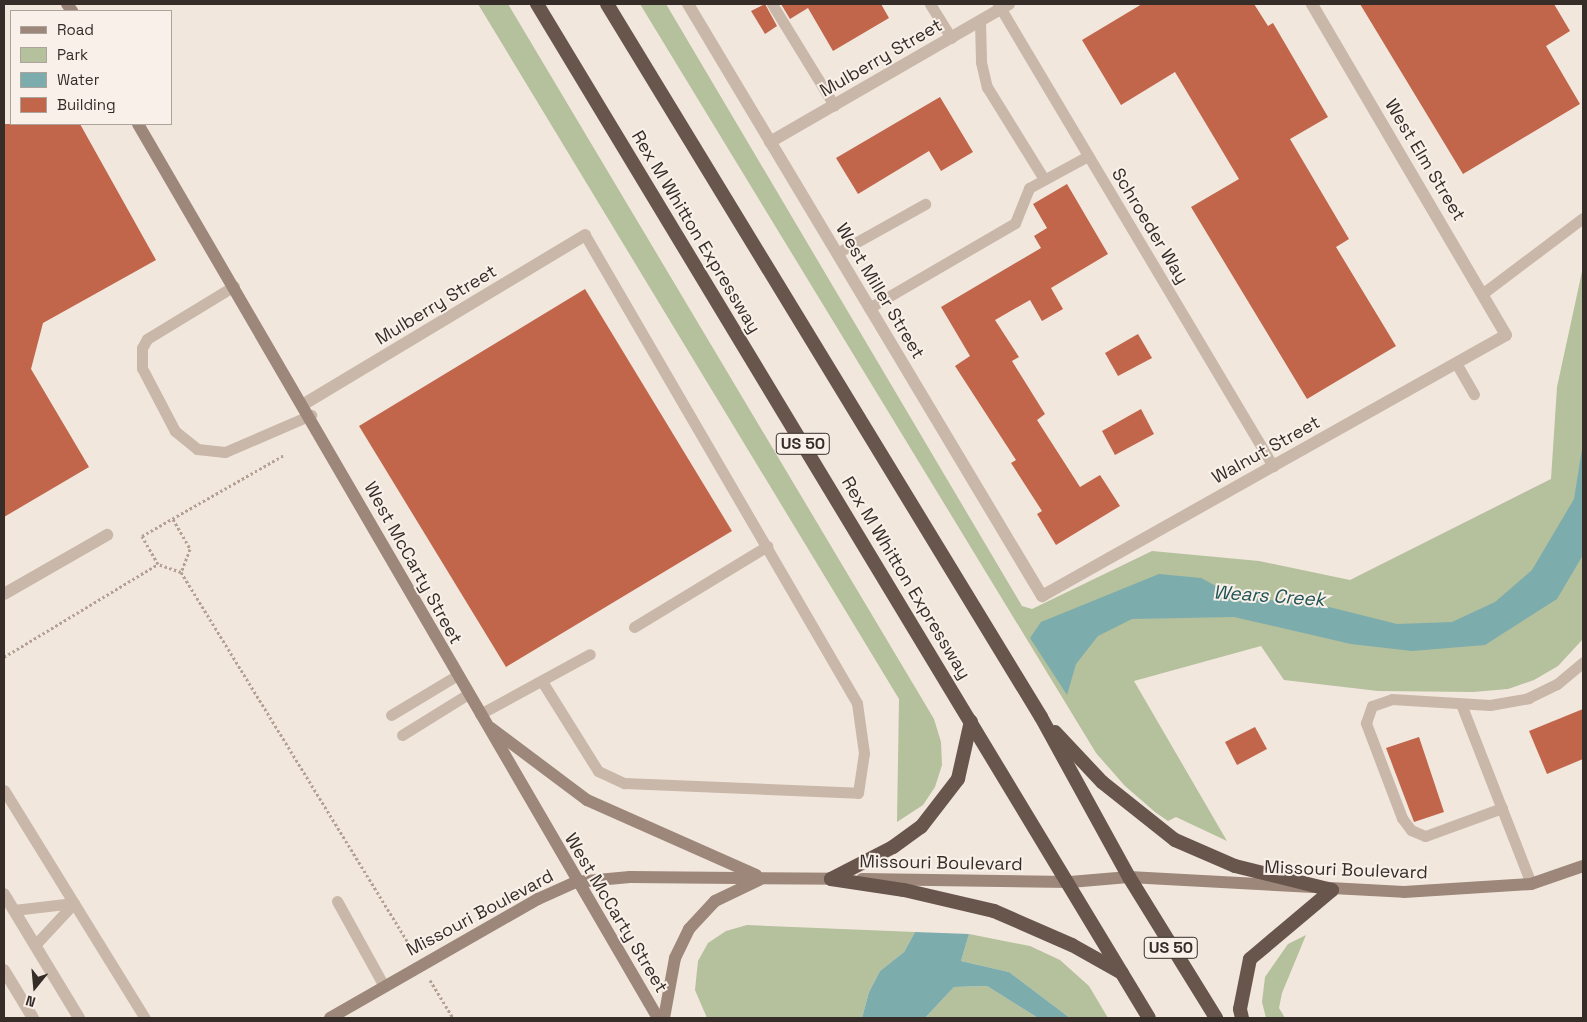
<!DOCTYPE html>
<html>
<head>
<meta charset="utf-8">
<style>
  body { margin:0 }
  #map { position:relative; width:1587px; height:1022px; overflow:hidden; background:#f1e7dd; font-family:"Space Grotesk",sans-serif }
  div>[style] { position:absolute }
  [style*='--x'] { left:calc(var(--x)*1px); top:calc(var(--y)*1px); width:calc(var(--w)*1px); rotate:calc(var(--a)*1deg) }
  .green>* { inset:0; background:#b5c09d }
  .water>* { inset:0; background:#7dacad }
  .building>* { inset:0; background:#c1654b }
  .path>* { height:3px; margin-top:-1.5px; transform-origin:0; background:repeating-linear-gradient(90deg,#b5a193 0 2.5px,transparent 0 5px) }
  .service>* { height:11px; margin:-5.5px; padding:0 5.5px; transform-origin:5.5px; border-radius:5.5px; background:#c9b7a9 }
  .minor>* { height:12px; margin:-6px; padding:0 6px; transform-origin:6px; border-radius:6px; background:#c9b7a9 }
  .tertiary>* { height:12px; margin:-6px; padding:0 6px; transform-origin:6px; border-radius:6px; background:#c9b7a9 }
  .secondary>* { height:12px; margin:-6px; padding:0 6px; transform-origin:6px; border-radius:6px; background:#9d867a }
  .trunk>* { height:14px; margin:-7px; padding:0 7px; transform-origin:7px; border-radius:7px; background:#68564d }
  span { translate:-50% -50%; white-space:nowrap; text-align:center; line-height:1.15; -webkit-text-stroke:4px #f9f1e9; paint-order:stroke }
  .shield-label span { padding:1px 4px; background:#f9f1e9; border:1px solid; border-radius:4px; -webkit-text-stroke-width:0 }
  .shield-label { font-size:16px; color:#362d29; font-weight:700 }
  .street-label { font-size:18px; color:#362d29 }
  .water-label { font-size:19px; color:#205456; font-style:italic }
  .frame { position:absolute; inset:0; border:5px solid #362d29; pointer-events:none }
  .legend { position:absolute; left:10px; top:10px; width:162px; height:115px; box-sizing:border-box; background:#f9f1e9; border:1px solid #aba39c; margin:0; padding:6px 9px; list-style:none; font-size:15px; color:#362d29 }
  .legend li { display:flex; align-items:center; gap:10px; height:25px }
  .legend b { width:25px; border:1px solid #aba39c }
  .north { position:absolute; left:10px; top:962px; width:50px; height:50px; -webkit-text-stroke:4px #f9f1e9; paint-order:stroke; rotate:197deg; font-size:14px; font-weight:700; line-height:20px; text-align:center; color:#362d29 }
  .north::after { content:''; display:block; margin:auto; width:18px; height:22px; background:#362d29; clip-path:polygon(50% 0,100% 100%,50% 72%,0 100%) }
</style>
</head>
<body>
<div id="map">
  <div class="green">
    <i style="clip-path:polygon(478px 4px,508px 4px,934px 719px,941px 742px,942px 765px,935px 787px,923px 805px,897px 822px,899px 699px)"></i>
    <i style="clip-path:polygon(640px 4px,666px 4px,1022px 606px,1032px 609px,1152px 551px,1259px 561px,1350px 580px,1551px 479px,1557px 387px,1583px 267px,1583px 639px,1558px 666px,1534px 680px,1508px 689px,1473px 692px,1378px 691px,1284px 680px,1261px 646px,1134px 681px,1227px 841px,1176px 817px,1168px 821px,1155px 812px,1125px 786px,1096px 753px)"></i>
    <i style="clip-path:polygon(747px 925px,915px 932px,904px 952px,880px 971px,869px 992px,862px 1018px,707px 1018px,695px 990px,698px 961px,708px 943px,726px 931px)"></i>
    <i style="clip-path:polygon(969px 934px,1030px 946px,1060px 960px,1089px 986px,1108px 1018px,1070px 1018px,1009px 972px,961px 961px)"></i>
    <i style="clip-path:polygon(1306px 935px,1282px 993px,1279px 1008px,1285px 1018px,1266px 1018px,1262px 1002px,1265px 977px,1288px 944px)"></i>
    <i style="clip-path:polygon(987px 986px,1038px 1018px,925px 1018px,954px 987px)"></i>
  </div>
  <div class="water">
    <i style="clip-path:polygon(1583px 443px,1583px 555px,1557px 599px,1485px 645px,1412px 651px,1351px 644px,1234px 617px,1132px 619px,1098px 636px,1076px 664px,1067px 695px,1030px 638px,1041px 622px,1159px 574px,1201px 578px,1235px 596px,1325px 606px,1397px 624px,1452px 622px,1495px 602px,1532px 570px,1574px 499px)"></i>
    <i style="clip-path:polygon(915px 932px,969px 934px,961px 961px,1009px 972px,1070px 1018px,1038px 1018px,987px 986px,954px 987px,925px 1018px,862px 1018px,869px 992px,880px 971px,904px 952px)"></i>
  </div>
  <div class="building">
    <i style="clip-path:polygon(765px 4px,777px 26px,765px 34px,751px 11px)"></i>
    <i style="clip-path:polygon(781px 4px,881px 4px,889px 18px,833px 51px,808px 8px,790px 19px)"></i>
    <i style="clip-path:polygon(1142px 4px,1254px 4px,1268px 26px,1273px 23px,1328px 117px,1290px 139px,1349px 239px,1336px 247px,1396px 346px,1307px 399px,1191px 207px,1239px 179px,1175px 72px,1121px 105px,1082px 40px)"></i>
    <i style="clip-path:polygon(1360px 4px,1554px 4px,1570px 31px,1546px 46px,1580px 104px,1463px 174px)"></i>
    <i style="clip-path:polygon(940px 97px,973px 152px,941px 171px,929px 151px,858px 194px,836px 158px)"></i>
    <i style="clip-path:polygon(4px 124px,80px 124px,156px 260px,43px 323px,31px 369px,89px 467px,4px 517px)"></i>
    <i style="clip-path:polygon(1067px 184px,1108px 254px,1051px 288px,1063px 309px,1042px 321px,1030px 300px,995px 320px,1019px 357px,1012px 361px,1045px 414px,1037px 420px,1080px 487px,1100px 475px,1120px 506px,1056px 545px,1037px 514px,1042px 511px,1011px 463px,1016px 460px,955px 366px,970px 356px,941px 307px,1041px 248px,1034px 236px,1047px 228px,1033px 204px)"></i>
    <i style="clip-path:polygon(585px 289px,732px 531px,506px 667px,359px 426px)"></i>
    <i style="clip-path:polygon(1138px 334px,1152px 358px,1118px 376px,1105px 353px)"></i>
    <i style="clip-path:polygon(1141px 409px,1154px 434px,1115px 455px,1102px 431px)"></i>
    <i style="clip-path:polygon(1583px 709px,1583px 759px,1547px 774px,1529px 731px)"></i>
    <i style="clip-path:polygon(1255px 727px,1267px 749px,1237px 765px,1225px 742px)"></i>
    <i style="clip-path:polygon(1419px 737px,1444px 812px,1414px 822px,1386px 748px)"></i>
  </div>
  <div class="path">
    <i style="--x:173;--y:519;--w:34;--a:60"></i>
    <i style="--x:190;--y:549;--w:25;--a:111"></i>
    <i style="--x:181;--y:572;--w:24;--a:-161"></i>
    <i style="--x:158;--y:564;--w:32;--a:-120"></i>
    <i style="--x:142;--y:536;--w:163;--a:-29.7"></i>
    <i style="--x:181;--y:572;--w:444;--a:58.5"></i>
    <i style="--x:4;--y:657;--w:180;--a:-31.1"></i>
    <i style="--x:430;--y:980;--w:44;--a:58.8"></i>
  </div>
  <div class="service">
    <i style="--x:772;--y:4;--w:119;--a:58.5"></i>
    <i style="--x:930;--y:4;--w:40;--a:58"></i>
    <i style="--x:998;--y:4;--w:538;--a:59.24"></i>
    <i style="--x:980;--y:20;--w:42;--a:88.6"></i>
    <i style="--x:981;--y:62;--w:26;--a:77"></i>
    <i style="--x:987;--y:87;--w:108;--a:58.2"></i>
    <i style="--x:837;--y:253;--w:101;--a:-29.1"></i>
    <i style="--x:234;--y:286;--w:102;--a:148.7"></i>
    <i style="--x:147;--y:339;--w:10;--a:119"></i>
    <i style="--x:142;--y:348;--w:20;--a:90"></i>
    <i style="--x:142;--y:368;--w:71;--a:62.4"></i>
    <i style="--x:175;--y:431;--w:28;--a:39"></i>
    <i style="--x:197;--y:449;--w:28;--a:6"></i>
    <i style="--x:225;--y:452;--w:94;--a:-23.3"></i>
    <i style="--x:1482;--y:294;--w:126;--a:-37"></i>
    <i style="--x:869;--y:308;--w:169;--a:-30.2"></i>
    <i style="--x:1015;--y:223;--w:38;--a:-68"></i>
    <i style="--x:1029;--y:188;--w:67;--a:-28.5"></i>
    <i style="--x:1456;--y:363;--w:36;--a:60"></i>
    <i style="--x:634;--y:627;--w:156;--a:-31.3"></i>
    <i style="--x:543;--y:683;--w:104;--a:58"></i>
    <i style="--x:598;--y:771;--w:29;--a:25"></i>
    <i style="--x:624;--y:783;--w:234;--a:2.4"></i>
    <i style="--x:858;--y:793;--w:40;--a:-81.5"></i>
    <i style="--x:864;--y:753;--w:50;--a:-98"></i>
    <i style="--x:857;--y:703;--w:541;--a:-120.17"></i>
    <i style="--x:1461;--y:704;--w:193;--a:68.7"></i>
    <i style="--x:480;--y:714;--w:125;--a:-28.6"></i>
    <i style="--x:391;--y:715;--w:76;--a:-31"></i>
    <i style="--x:402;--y:735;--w:78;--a:-31.8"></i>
    <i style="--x:4;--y:790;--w:268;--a:58.3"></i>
    <i style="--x:1502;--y:808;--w:82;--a:160"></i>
    <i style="--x:1425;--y:836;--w:15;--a:-157"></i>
    <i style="--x:1411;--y:830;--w:15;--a:-127"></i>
    <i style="--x:1402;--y:818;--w:102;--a:-110.8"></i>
    <i style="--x:1366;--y:723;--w:18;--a:-71"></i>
    <i style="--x:1372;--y:706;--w:21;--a:-19"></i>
    <i style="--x:1392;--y:699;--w:98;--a:3.5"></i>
    <i style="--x:1490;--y:705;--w:39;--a:-10"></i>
    <i style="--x:1528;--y:698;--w:32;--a:-26"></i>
    <i style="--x:1557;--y:684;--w:34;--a:-40"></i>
    <i style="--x:337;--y:901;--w:97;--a:61.1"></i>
    <i style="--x:14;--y:910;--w:60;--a:-6.7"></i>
    <i style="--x:35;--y:945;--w:57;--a:-47.1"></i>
  </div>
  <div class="minor">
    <i style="--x:688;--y:4;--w:690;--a:59.12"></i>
    <i style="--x:1042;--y:596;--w:532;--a:-29.36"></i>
    <i style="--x:1506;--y:335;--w:384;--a:-120.4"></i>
    <i style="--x:770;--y:142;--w:276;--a:-30"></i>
    <i style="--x:304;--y:404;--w:328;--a:-31"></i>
    <i style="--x:4;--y:594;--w:119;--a:-29.8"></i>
  </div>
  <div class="tertiary">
    <i style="--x:4;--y:894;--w:145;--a:58.8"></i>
    <i style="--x:4;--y:970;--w:56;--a:58.9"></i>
  </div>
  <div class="secondary">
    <i style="--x:67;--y:4;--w:9;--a:54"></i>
    <i style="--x:138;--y:124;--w:1034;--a:59.82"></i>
    <i style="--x:491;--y:728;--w:120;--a:36.9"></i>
    <i style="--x:587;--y:800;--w:185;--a:23.9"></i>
    <i style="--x:862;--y:879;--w:208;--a:0.8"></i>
    <i style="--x:1070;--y:882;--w:59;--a:-4.8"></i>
    <i style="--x:1129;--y:877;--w:275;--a:3.1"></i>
    <i style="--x:1404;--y:892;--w:127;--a:-3.6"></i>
    <i style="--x:1531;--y:884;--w:55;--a:-19.1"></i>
    <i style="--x:330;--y:1018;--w:240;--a:-29.8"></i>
    <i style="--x:538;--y:899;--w:42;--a:-24.1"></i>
    <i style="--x:576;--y:882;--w:54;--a:-5.3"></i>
    <i style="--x:630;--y:877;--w:210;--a:0.5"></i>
    <i style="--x:664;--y:1018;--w:61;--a:-79.6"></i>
    <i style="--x:675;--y:958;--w:32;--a:-64"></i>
    <i style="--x:689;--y:929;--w:38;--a:-47"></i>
    <i style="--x:715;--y:901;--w:49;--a:-25.5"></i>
  </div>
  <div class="trunk">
    <i style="--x:537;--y:4;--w:1184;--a:58.89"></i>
    <i style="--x:607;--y:4;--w:835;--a:58.67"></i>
    <i style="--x:1041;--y:717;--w:183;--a:61.2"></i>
    <i style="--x:1129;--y:877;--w:166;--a:58.3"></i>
    <i style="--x:1055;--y:732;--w:69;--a:46.8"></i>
    <i style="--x:1102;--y:782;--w:93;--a:38.5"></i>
    <i style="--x:1175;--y:840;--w:65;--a:23.4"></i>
    <i style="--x:1235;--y:866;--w:100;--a:13.9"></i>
    <i style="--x:831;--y:879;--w:74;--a:8.6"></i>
    <i style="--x:904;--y:890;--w:92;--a:13.1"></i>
    <i style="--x:994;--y:911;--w:85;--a:23.6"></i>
    <i style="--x:1072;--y:945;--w:57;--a:29.2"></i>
    <i style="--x:831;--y:879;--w:70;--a:-27.3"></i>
    <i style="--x:893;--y:847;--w:34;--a:-36"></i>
    <i style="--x:921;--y:827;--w:61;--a:-52.4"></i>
    <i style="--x:958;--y:779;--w:59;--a:-77.4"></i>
    <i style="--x:1242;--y:1018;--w:9;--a:-103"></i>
    <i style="--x:1240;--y:1009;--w:51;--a:-78.7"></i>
    <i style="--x:1250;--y:959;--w:107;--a:-40.1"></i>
  </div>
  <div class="shield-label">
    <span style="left:803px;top:444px">US 50</span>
    <span style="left:1171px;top:948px">US 50</span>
  </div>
  <div class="street-label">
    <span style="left:881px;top:58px;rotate:-30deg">Mulberry Street</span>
    <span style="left:1425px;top:160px;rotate:59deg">West Elm Street</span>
    <span style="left:1150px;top:226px;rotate:59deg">Schroeder Way</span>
    <span style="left:696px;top:232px;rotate:59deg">Rex M Whitton Expressway</span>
    <span style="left:880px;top:291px;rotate:59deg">West Miller Street</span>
    <span style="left:436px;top:305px;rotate:-31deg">Mulberry Street</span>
    <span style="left:1266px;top:450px;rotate:-29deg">Walnut Street</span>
    <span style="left:413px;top:563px;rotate:61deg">West McCarty Street</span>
    <span style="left:906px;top:578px;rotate:59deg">Rex M Whitton Expressway</span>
    <span style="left:941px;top:863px;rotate:1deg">Missouri Boulevard</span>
    <span style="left:1346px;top:870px;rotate:2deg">Missouri Boulevard</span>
    <span style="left:480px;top:913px;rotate:-28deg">Missouri Boulevard</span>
    <span style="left:616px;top:913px;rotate:59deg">West McCarty Street</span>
  </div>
  <div class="water-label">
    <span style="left:1269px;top:596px;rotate:4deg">Wears Creek</span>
  </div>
  <div class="frame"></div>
  <ul class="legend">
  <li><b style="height:6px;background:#9d867a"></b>Road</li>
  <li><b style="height:14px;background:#b5c09d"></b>Park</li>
  <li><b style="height:14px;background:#7dacad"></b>Water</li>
  <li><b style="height:14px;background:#c1654b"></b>Building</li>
  </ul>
  <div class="north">N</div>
</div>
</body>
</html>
